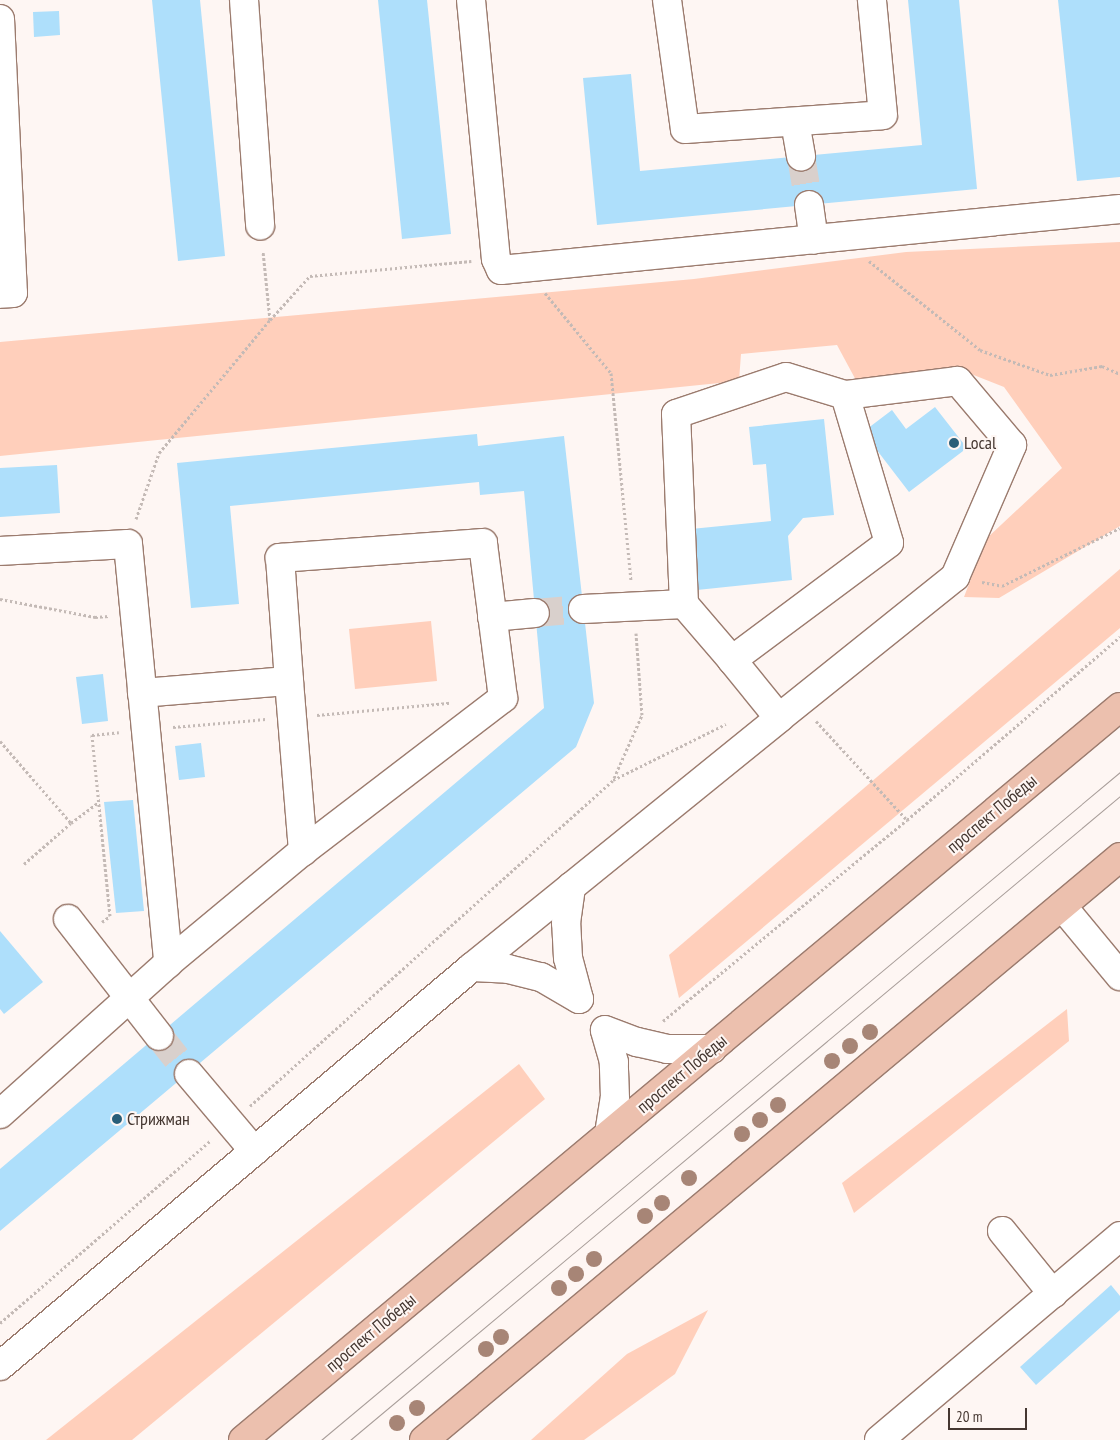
<!DOCTYPE html>
<html>
<head>
<meta charset="utf-8">
<style>
  body { margin:0 }
  #map { position:relative; width:1120px; height:1440px; overflow:hidden; background:#fef6f3; font-family:"PT Sans Narrow",sans-serif }
  div>[style] { position:absolute }
  [style*='--x'] { left:calc(var(--x)*1px); top:calc(var(--y)*1px); width:calc(var(--w)*1px); rotate:calc(var(--a)*1deg) }
  .green>* { inset:0; background:#ffcfbb }
  .building>* { inset:0; background:#aedffb }
  .minor-tunnel>* { height:28px; margin-top:-14px; transform-origin:0; background:repeating-linear-gradient(90deg,#d9d0cc 0 28px,transparent 0 42px) }
  .path>* { height:3px; margin-top:-1.5px; transform-origin:0; background:repeating-linear-gradient(90deg,#c4bab6 0 2.5px,transparent 0 5px) }
  .roads { filter:drop-shadow(1px 0 #9b7b6e) drop-shadow(-1px 0 #9b7b6e) drop-shadow(0 1px #9b7b6e) drop-shadow(0 -1px #9b7b6e) }
  .minor>* { height:28px; margin:-14px; padding:0 14px; transform-origin:14px; border-radius:14px; background:#fff }
  .major>* { height:28px; margin:-14px; padding:0 14px; transform-origin:14px; border-radius:14px; background:#ecc0ae }
  .tram>* { height:1px; margin:-0.5px; padding:0 0.5px; transform-origin:0.5px; border-radius:0.5px; background:#a99e9a }
  .trees>* { width:16px; height:16px; margin:-8px; border-radius:50%; background:#a78576 }
  .dots>* { width:14px; height:14px; translate:-50% -50%; box-sizing:border-box; border:2px solid #fef6f3; border-radius:50% }
  span { translate:-50% -50%; white-space:nowrap; text-align:center; line-height:1.15; -webkit-text-stroke:4px #fef6f3; paint-order:stroke }
  .poi-label { font-size:18px; color:#453731 }
  .left { translate:0 -50%; text-align:left }
  .street-label { font-size:18px; color:#453731 }
  .scale { position:absolute; left:948px; top:1408px; width:79px; height:22px; box-sizing:border-box; border:2px solid #453731; border-top:0; padding-left:6px; font-size:15px; line-height:18px; white-space:nowrap; color:#453731; -webkit-text-stroke:4px #fef6f3; paint-order:stroke }
</style>
</head>
<body>
<div id="map">
  <div class="green">
    <i style="clip-path:polygon(1120px 242px,1120px 526px,999px 598px,964px 597px,986px 539px,1062px 468px,1004px 387px,966px 372px,858px 384px,837px 345px,741px 354px,739px 381px,0 456px,0 342px,694px 279px,906px 252px)"></i>
    <i style="clip-path:polygon(1120px 569px,1120px 628px,679px 998px,669px 955px)"></i>
    <i style="clip-path:polygon(431px 621px,437px 681px,355px 689px,349px 629px)"></i>
    <i style="clip-path:polygon(1067px 1009px,1069px 1041px,854px 1213px,842px 1183px)"></i>
    <i style="clip-path:polygon(519px 1064px,545px 1099px,132px 1440px,46px 1440px)"></i>
    <i style="clip-path:polygon(708px 1310px,675px 1374px,584px 1440px,531px 1440px,627px 1354px)"></i>
  </div>
  <div class="building">
    <i style="clip-path:polygon(152px 0,200px 0,225px 256px,178px 261px)"></i>
    <i style="clip-path:polygon(378px 0,427px 0,451px 234px,402px 239px)"></i>
    <i style="clip-path:polygon(908px 0,959px 0,977px 189px,597px 225px,583px 78px,631px 74px,640px 171px,922px 145px)"></i>
    <i style="clip-path:polygon(1058px 0,1120px 0,1120px 177px,1077px 181px)"></i>
    <i style="clip-path:polygon(59px 11px,60px 35px,34px 37px,33px 12px)"></i>
    <i style="clip-path:polygon(935px 407px,967px 448px,909px 492px,863px 432px,892px 410px,906px 429px)"></i>
    <i style="clip-path:polygon(824px 419px,834px 515px,803px 518px,788px 536px,792px 580px,697px 590px,691px 529px,771px 521px,766px 464px,753px 465px,749px 427px)"></i>
    <i style="clip-path:polygon(477px 434px,478px 446px,564px 436px,594px 703px,576px 747px,0 1231px,0 1169px,544px 708px,524px 491px,480px 495px,479px 482px,230px 506px,239px 604px,191px 608px,177px 463px)"></i>
    <i style="clip-path:polygon(57px 465px,60px 513px,0 517px,0 468px)"></i>
    <i style="clip-path:polygon(103px 674px,108px 721px,82px 724px,76px 677px)"></i>
    <i style="clip-path:polygon(201px 743px,205px 777px,179px 780px,175px 746px)"></i>
    <i style="clip-path:polygon(133px 800px,144px 911px,116px 913px,104px 802px)"></i>
    <i style="clip-path:polygon(0 931px,43px 982px,4px 1014px,0 1009px)"></i>
    <i style="clip-path:polygon(1111px 1285px,1120px 1296px,1120px 1310px,1036px 1385px,1020px 1367px)"></i>
  </div>
  <div class="minor-tunnel">
    <i style="--x:801;--y:156;--w:50;--a:80.7"></i>
    <i style="--x:535;--y:613;--w:48;--a:-4.8"></i>
    <i style="--x:159;--y:1036;--w:48;--a:51.7"></i>
  </div>
  <div class="path">
    <i style="--x:869;--y:261;--w:142;--a:38.7"></i>
    <i style="--x:980;--y:350;--w:74;--a:19.7"></i>
    <i style="--x:1050;--y:375;--w:53;--a:-9.8"></i>
    <i style="--x:1102;--y:366;--w:20;--a:24"></i>
    <i style="--x:545;--y:293;--w:104;--a:50.5"></i>
    <i style="--x:611;--y:373;--w:208;--a:84.5"></i>
    <i style="--x:270;--y:320;--w:59;--a:-47.7"></i>
    <i style="--x:310;--y:276;--w:162;--a:-5.3"></i>
    <i style="--x:136;--y:519;--w:70;--a:-70.8"></i>
    <i style="--x:159;--y:453;--w:173;--a:-50.2"></i>
    <i style="--x:270;--y:320;--w:69;--a:-95.8"></i>
    <i style="--x:982;--y:582;--w:20;--a:11"></i>
    <i style="--x:1002;--y:586;--w:131;--a:-26.2"></i>
    <i style="--x:0;--y:599;--w:97;--a:10.7"></i>
    <i style="--x:95;--y:617;--w:14;--a:-4"></i>
    <i style="--x:317;--y:715;--w:134;--a:-5.2"></i>
    <i style="--x:816;--y:721;--w:134;--a:47.4"></i>
    <i style="--x:173;--y:727;--w:93;--a:-4.9"></i>
    <i style="--x:0;--y:741;--w:108;--a:49.1"></i>
    <i style="--x:71;--y:823;--w:34;--a:-37"></i>
    <i style="--x:614;--y:778;--w:69;--a:-66"></i>
    <i style="--x:642;--y:715;--w:82;--a:-94.2"></i>
    <i style="--x:24;--y:864;--w:62;--a:-41.1"></i>
    <i style="--x:102;--y:922;--w:10;--a:-37"></i>
    <i style="--x:110;--y:916;--w:182;--a:-95.7"></i>
    <i style="--x:92;--y:735;--w:27;--a:-6"></i>
    <i style="--x:663;--y:1021;--w:316;--a:-39.5"></i>
    <i style="--x:907;--y:820;--w:281;--a:-40.7"></i>
    <i style="--x:250;--y:1106;--w:488;--a:-41.9"></i>
    <i style="--x:613;--y:780;--w:126;--a:-26.4"></i>
    <i style="--x:0;--y:1323;--w:278;--a:-40.9"></i>
  </div>
  <div class="roads">
    <div class="minor">
      <i style="--x:244;--y:0;--w:226;--a:85.9"></i>
      <i style="--x:471;--y:0;--w:260;--a:84.5"></i>
      <i style="--x:496;--y:259;--w:12;--a:66"></i>
      <i style="--x:501;--y:270;--w:622;--a:-5.63"></i>
      <i style="--x:667;--y:0;--w:130;--a:82.1"></i>
      <i style="--x:685;--y:129;--w:198;--a:-4"></i>
      <i style="--x:883;--y:115;--w:116;--a:-95.5"></i>
      <i style="--x:0;--y:19;--w:274;--a:87.3"></i>
      <i style="--x:13;--y:293;--w:13;--a:176"></i>
      <i style="--x:795;--y:122;--w:35;--a:80"></i>
      <i style="--x:809;--y:205;--w:35;--a:82"></i>
      <i style="--x:786;--y:377;--w:62;--a:17"></i>
      <i style="--x:845;--y:395;--w:154;--a:73.4"></i>
      <i style="--x:889;--y:543;--w:196;--a:143.3"></i>
      <i style="--x:732;--y:660;--w:74;--a:-130.6"></i>
      <i style="--x:684;--y:604;--w:190;--a:-92.4"></i>
      <i style="--x:676;--y:414;--w:116;--a:-18.6"></i>
      <i style="--x:0;--y:551;--w:128;--a:-3.1"></i>
      <i style="--x:128;--y:544;--w:421;--a:84.5"></i>
      <i style="--x:583;--y:609;--w:101;--a:-2.8"></i>
      <i style="--x:492;--y:617;--w:43;--a:-5.3"></i>
      <i style="--x:142;--y:693;--w:147;--a:-4.7"></i>
      <i style="--x:289;--y:681;--w:171;--a:85.3"></i>
      <i style="--x:779;--y:718;--w:226;--a:-38.7"></i>
      <i style="--x:955;--y:577;--w:144;--a:-66.6"></i>
      <i style="--x:1012;--y:445;--w:84;--a:-130.2"></i>
      <i style="--x:958;--y:381;--w:114;--a:172.9"></i>
      <i style="--x:1062;--y:906;--w:91;--a:50.4"></i>
      <i style="--x:68;--y:919;--w:148;--a:52.1"></i>
      <i style="--x:472;--y:967;--w:36;--a:3"></i>
      <i style="--x:508;--y:969;--w:34;--a:14"></i>
      <i style="--x:541;--y:977;--w:44;--a:30.1"></i>
      <i style="--x:579;--y:999;--w:42;--a:-105"></i>
      <i style="--x:568;--y:958;--w:35;--a:-93"></i>
      <i style="--x:566;--y:923;--w:37;--a:-82"></i>
      <i style="--x:189;--y:1074;--w:101;--a:49.8"></i>
      <i style="--x:0;--y:1114;--w:226;--a:-41.9"></i>
      <i style="--x:168;--y:963;--w:175;--a:-39.7"></i>
      <i style="--x:303;--y:851;--w:252;--a:-37.4"></i>
      <i style="--x:503;--y:698;--w:156;--a:-97.4"></i>
      <i style="--x:483;--y:543;--w:204;--a:175.8"></i>
      <i style="--x:280;--y:558;--w:123;--a:85.8"></i>
      <i style="--x:609;--y:1134;--w:36;--a:-81"></i>
      <i style="--x:615;--y:1098;--w:36;--a:-92"></i>
      <i style="--x:614;--y:1062;--w:33;--a:-106"></i>
      <i style="--x:605;--y:1030;--w:34;--a:21"></i>
      <i style="--x:637;--y:1042;--w:31;--a:13"></i>
      <i style="--x:667;--y:1049;--w:45;--a:0"></i>
      <i style="--x:1002;--y:1231;--w:81;--a:51"></i>
      <i style="--x:0;--y:1366;--w:618;--a:-40.21"></i>
      <i style="--x:472;--y:967;--w:395;--a:-39"></i>
      <i style="--x:779;--y:718;--w:75;--a:-129"></i>
      <i style="--x:879;--y:1440;--w:316;--a:-40.2"></i>
    </div>
    <div class="major">
      <i style="--x:243;--y:1440;--w:1143;--a:-39.89"></i>
      <i style="--x:424;--y:1440;--w:908;--a:-39.95"></i>
    </div>
  </div>
  <div class="tram">
    <i style="--x:321;--y:1440;--w:1041;--a:-39.9"></i>
    <i style="--x:350;--y:1440;--w:1004;--a:-39.91"></i>
  </div>
  <div class="trees">
    <i style="left:870px;top:1032px"></i>
    <i style="left:850px;top:1046px"></i>
    <i style="left:832px;top:1061px"></i>
    <i style="left:778px;top:1105px"></i>
    <i style="left:760px;top:1120px"></i>
    <i style="left:742px;top:1134px"></i>
    <i style="left:689px;top:1178px"></i>
    <i style="left:662px;top:1203px"></i>
    <i style="left:645px;top:1216px"></i>
    <i style="left:594px;top:1259px"></i>
    <i style="left:576px;top:1274px"></i>
    <i style="left:559px;top:1288px"></i>
    <i style="left:501px;top:1337px"></i>
    <i style="left:486px;top:1349px"></i>
    <i style="left:417px;top:1408px"></i>
    <i style="left:397px;top:1423px"></i>
  </div>
  <div class="dots">
    <i style="left:954px;top:443px;background:#285e79"></i>
    <i style="left:117px;top:1119px;background:#285e79"></i>
  </div>
  <div class="poi-label">
    <span class="left" style="left:964px;top:443px">Local</span>
    <span class="left" style="left:127px;top:1119px">Стрижман</span>
  </div>
  <div class="street-label">
    <span style="left:992px;top:814px;rotate:-40deg">проспект Победы</span>
    <span style="left:682px;top:1074px;rotate:-40deg">проспект Победы</span>
    <span style="left:371px;top:1333px;rotate:-40deg">проспект Победы</span>
  </div>
  <div class="scale">20 m</div>
</div>
</body>
</html>
